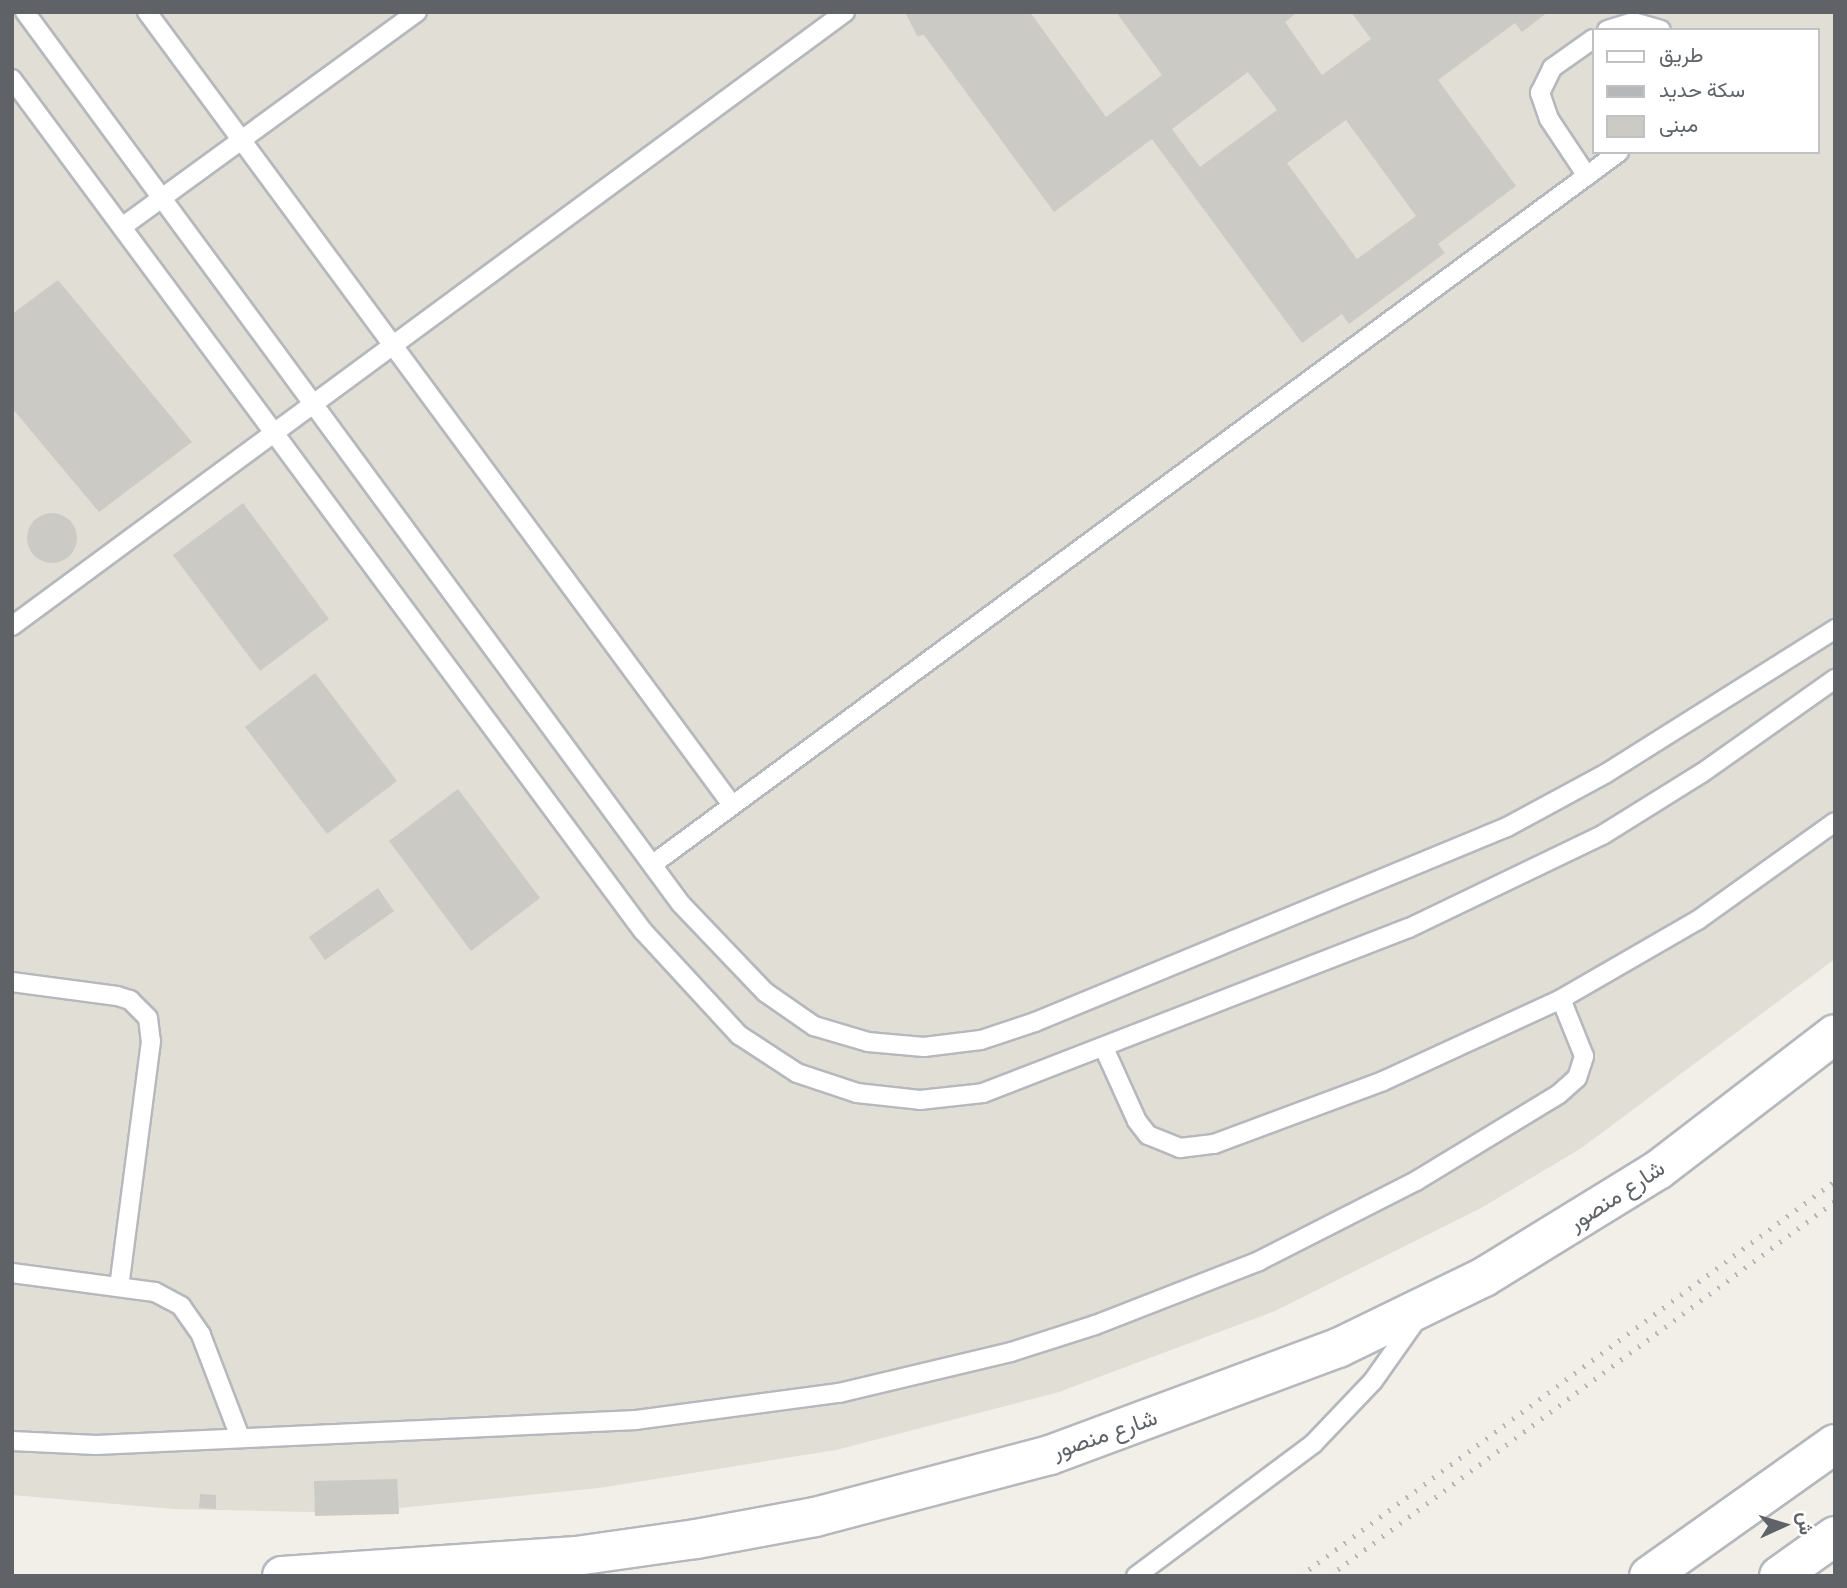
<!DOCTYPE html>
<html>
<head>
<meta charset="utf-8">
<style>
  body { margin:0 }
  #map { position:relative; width:1847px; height:1588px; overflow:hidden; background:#f1efe8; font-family:"Roboto Condensed",Vazirmatn,sans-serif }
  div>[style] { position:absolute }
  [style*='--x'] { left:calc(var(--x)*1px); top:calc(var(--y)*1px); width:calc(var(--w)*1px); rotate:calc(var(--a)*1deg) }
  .education>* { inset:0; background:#e1ded6 }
  .building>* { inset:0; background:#cccac5 }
  .round { border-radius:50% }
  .roads { filter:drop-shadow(2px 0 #b5b8bc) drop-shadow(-2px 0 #b5b8bc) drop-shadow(0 2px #b5b8bc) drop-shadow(0 -2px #b5b8bc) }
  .service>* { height:18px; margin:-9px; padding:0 9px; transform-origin:9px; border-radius:9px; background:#fff }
  .tertiary>* { height:38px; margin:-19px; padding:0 19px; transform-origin:19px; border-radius:19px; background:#fff }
  .rail>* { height:5px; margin-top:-2.5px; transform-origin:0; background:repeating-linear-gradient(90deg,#b6b7b8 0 2px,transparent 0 11px) }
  span { translate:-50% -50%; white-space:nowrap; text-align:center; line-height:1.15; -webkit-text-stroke:7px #fff; paint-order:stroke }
  .street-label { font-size:23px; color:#5f6368 }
  .frame { position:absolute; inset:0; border:14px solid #5f6368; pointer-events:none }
  .legend { position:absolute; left:1592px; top:28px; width:228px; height:126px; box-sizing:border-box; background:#fff; border:2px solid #bfc1c3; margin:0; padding:9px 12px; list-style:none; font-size:21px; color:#5f6368 }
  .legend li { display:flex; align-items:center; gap:14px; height:35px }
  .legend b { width:35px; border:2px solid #bfc1c3 }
  .north { position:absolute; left:1749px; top:1490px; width:70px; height:70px; -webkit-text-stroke:5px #fff; paint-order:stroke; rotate:86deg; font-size:19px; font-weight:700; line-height:28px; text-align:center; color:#5f6368 }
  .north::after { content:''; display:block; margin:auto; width:24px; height:32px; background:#5f6368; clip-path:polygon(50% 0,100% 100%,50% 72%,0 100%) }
</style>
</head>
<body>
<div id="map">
  <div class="education">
    <i style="clip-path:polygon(evenodd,12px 12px,1835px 12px,1835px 959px,1580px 1149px,1481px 1208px,1275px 1311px,1059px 1392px,836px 1450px,599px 1488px,399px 1508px,399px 1514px,173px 1509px,12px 1495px,12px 12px,1593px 30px,1817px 30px,1817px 152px,1593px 152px,1593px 30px)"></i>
  </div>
  <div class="building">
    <i style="clip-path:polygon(evenodd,905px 12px,1030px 12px,1106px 117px,1162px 75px,1116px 12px,1298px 12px,1285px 22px,1322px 75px,1371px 39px,1351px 12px,1548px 12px,1522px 32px,1515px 23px,1438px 80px,1516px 186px,1438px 244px,1445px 253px,1349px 324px,1342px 314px,1302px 343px,1152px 139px,1054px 212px,924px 35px,917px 36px,905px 12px,1248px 72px,1277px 110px,1200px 167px,1172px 129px,1248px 72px,905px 12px,1346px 120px,1416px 216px,1357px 259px,1287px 163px,1346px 120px)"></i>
    <i style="clip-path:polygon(58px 280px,192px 442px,99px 512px,12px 408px,12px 314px)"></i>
    <i style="clip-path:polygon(243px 503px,329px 619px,260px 671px,173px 555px)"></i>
    <i class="round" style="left:27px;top:513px;width:50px;height:50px"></i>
    <i style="clip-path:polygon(315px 673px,397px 781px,327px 834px,245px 727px)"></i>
    <i style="clip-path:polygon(458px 789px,540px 898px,471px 951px,389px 841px)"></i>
    <i style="clip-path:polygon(378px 888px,394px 911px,325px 960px,309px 937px)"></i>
    <i style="clip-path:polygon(397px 1479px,399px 1514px,315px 1516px,314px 1481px)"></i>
    <i style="clip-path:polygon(200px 1494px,216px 1495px,216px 1509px,199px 1508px)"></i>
  </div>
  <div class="roads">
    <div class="service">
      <i style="--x:25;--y:12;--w:1107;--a:53.67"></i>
      <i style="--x:681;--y:904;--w:122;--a:46.3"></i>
      <i style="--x:765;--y:992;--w:60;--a:34.8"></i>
      <i style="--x:814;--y:1026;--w:56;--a:16.5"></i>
      <i style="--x:868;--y:1042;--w:56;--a:5.1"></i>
      <i style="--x:924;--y:1047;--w:57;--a:-7"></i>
      <i style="--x:981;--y:1040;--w:57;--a:-18.4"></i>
      <i style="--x:1035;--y:1022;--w:511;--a:-22.45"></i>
      <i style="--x:1507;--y:827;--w:111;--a:-28.4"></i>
      <i style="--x:1605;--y:774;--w:272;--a:-32.2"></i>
      <i style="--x:147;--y:12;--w:985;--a:53.58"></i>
      <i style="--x:1607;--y:30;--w:27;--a:-17"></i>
      <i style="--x:1633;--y:22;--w:29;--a:16"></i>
      <i style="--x:12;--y:79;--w:1060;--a:53.48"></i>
      <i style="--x:643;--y:931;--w:142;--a:47.3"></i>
      <i style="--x:739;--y:1035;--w:69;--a:33.2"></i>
      <i style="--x:797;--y:1073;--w:63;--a:18.4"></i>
      <i style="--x:857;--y:1093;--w:63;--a:6.3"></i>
      <i style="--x:920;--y:1100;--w:63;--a:-6.3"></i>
      <i style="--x:983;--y:1093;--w:457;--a:-21.2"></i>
      <i style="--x:1409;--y:928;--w:216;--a:-25.7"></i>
      <i style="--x:1604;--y:834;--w:115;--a:-31.9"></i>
      <i style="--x:1702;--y:773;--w:163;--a:-35.3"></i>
      <i style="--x:1587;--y:176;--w:69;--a:-123.7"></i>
      <i style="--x:1549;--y:119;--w:28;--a:-109"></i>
      <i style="--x:1540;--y:93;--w:28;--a:-64"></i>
      <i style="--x:1552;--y:68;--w:50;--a:-35.3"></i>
      <i style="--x:122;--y:227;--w:365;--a:-36.1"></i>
      <i style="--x:12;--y:626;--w:1035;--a:-36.39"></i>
      <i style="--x:653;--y:864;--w:1200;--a:-36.39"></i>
      <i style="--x:12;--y:982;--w:106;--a:7.6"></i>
      <i style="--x:117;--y:996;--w:14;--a:17"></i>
      <i style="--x:130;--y:1000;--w:25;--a:45"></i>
      <i style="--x:148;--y:1018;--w:23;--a:83"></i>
      <i style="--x:151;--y:1041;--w:248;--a:97.4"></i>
      <i style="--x:1104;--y:1048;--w:80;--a:65.7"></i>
      <i style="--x:1137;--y:1121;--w:18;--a:52"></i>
      <i style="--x:1148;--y:1135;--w:35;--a:22"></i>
      <i style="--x:1180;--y:1148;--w:34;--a:-7"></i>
      <i style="--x:1214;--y:1144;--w:180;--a:-20.4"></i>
      <i style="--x:1383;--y:1081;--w:196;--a:-24.7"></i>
      <i style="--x:1561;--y:999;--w:158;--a:-30"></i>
      <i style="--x:1698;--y:920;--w:168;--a:-35.6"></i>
      <i style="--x:12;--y:1273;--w:144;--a:7.6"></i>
      <i style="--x:155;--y:1292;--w:30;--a:28"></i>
      <i style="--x:181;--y:1306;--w:35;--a:55"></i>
      <i style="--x:201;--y:1335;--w:109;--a:69.1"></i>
      <i style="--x:12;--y:1441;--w:84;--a:2.7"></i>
      <i style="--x:96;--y:1445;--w:541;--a:-2.65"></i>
      <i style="--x:636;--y:1420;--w:205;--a:-7.6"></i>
      <i style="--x:839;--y:1393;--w:177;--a:-13.4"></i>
      <i style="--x:1011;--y:1352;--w:88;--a:-17.8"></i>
      <i style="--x:1095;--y:1325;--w:176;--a:-21.3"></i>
      <i style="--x:1259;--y:1261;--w:176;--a:-27"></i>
      <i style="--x:1416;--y:1181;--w:167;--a:-31.3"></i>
      <i style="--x:1559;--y:1094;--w:24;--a:-42"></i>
      <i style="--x:1577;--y:1078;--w:23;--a:-72"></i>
      <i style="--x:1584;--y:1056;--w:61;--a:-112"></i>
      <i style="--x:1136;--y:1576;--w:221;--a:-36.7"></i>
      <i style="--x:1313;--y:1444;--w:87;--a:-46.4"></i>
      <i style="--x:1373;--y:1381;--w:75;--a:-54.8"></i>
    </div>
    <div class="tertiary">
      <i style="--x:282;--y:1576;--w:295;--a:-3.9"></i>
      <i style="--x:576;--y:1556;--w:121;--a:-8.1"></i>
      <i style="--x:696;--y:1539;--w:121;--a:-10.5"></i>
      <i style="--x:815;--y:1517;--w:243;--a:-14.8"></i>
      <i style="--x:1050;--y:1455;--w:307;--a:-20.4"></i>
      <i style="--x:1338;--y:1348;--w:162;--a:-25.9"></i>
      <i style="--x:1484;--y:1277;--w:204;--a:-31.6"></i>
      <i style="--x:1658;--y:1170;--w:223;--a:-37.5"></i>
      <i style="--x:1649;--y:1576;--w:228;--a:-35.4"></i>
      <i style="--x:1779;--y:1576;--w:69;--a:-35.5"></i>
    </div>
  </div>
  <div class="rail">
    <i style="--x:1300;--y:1576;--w:665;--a:-36.44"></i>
    <i style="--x:1329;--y:1576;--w:630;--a:-36.54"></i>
  </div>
  <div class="street-label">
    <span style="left:1617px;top:1196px;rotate:-33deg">شارع منصور</span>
    <span style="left:1105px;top:1435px;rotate:-19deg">شارع منصور</span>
  </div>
  <div class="frame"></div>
  <ul class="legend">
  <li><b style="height:9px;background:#fff"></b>طريق</li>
  <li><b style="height:9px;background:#b6b7b8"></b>سكة حديد</li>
  <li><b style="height:19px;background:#cccac5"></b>مبنى</li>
  </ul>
  <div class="north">ش</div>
</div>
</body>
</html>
